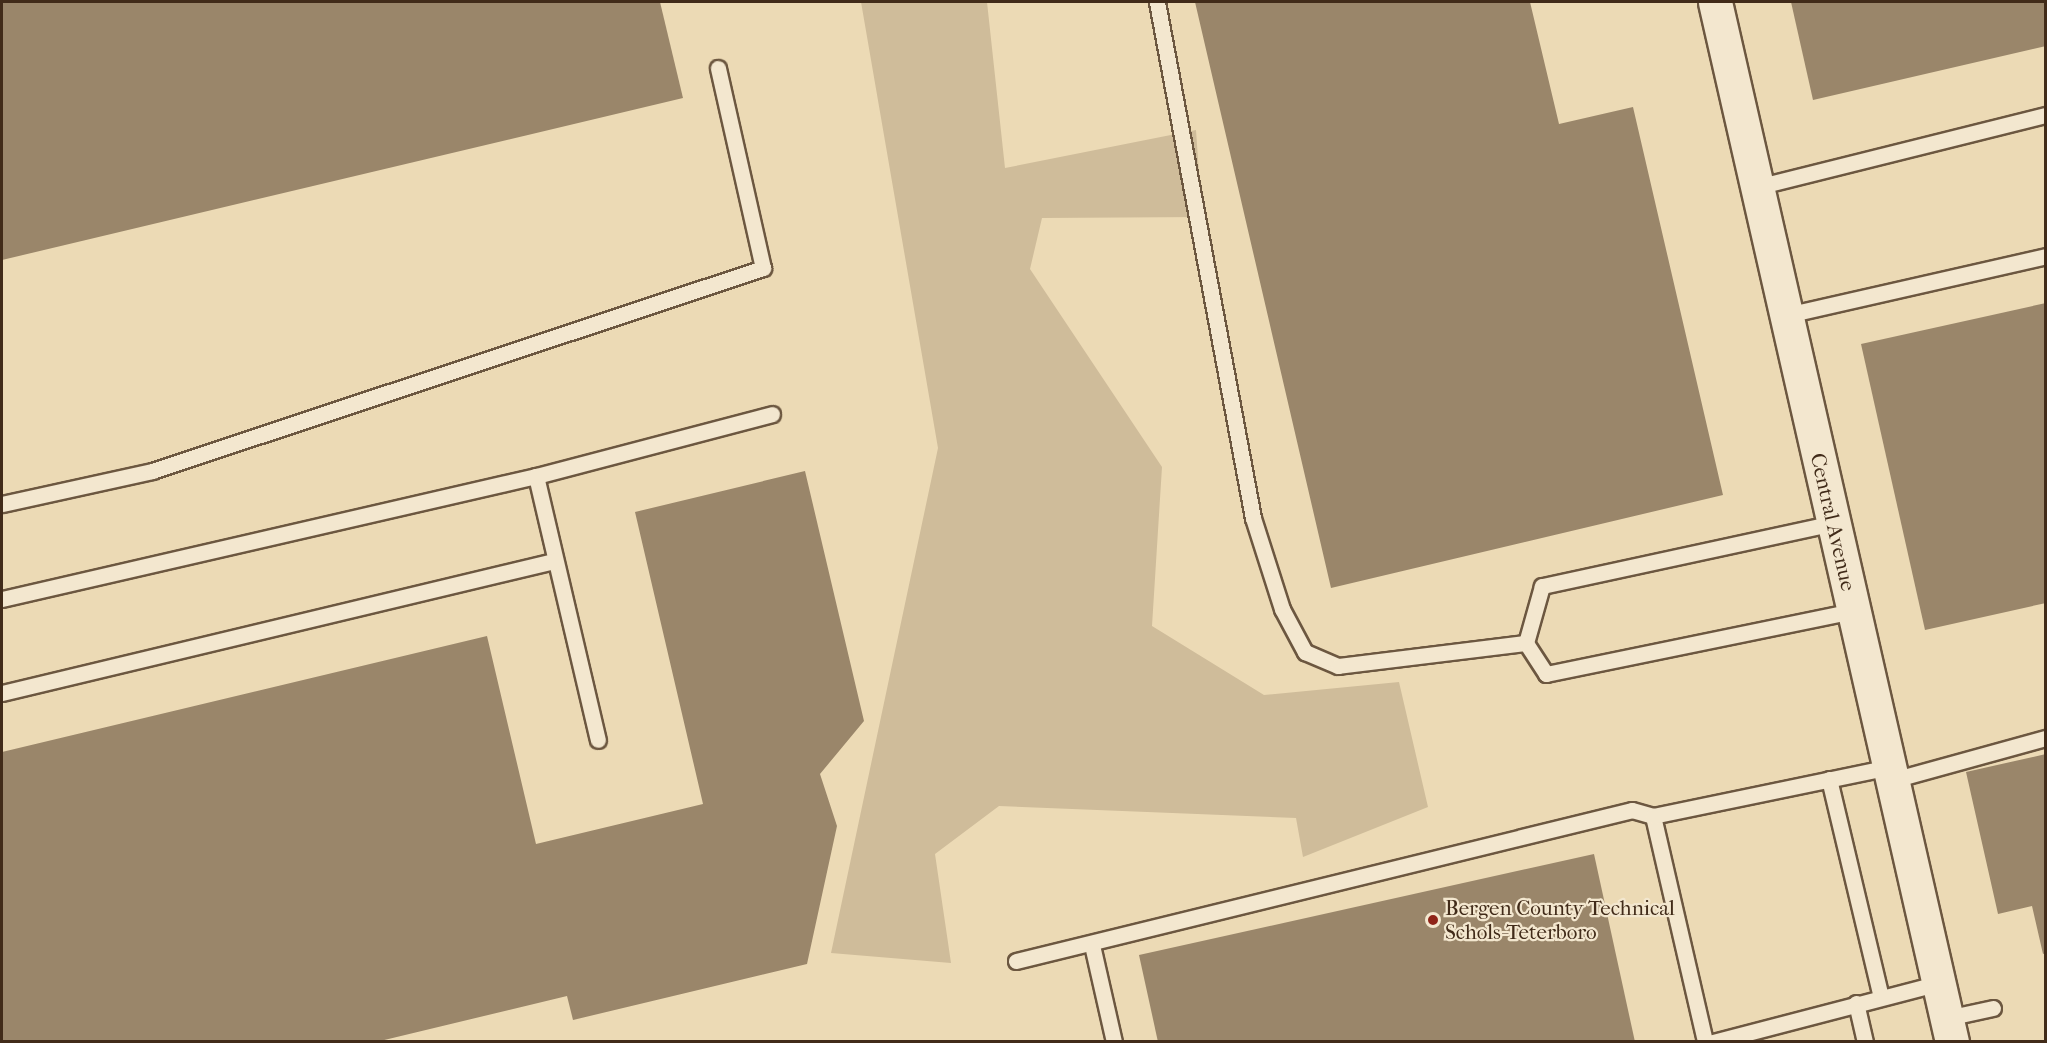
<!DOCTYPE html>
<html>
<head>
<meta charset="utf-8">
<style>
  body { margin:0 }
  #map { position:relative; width:2047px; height:1043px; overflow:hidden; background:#ecdab5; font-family:"IM FELL French Canon",serif }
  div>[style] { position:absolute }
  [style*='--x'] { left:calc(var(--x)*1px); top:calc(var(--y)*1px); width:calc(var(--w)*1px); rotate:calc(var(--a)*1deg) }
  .green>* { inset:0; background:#cfbc9a }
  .building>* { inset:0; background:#9a866a }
  .roads { filter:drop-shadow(2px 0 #6c5740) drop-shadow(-2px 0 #6c5740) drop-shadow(0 2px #6c5740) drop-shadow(0 -2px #6c5740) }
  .lane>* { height:15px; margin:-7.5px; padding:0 7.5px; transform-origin:7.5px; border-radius:7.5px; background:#f3e7cf }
  .secondary>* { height:33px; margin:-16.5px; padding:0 16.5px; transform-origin:16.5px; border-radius:16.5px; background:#f3e7cf }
  .dots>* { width:16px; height:16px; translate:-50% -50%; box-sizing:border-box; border:3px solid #f3e7cf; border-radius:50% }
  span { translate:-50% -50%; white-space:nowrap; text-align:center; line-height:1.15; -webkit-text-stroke:4.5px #f3e7cf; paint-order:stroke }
  .street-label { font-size:21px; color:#412b19 }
  .poi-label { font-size:21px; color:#412b19 }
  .left { translate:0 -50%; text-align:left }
  .frame { position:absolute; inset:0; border:3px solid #412b19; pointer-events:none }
</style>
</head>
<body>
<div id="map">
  <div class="green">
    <i style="clip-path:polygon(861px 2px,987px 2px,1005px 168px,1196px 130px,1202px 217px,1042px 218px,1030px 269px,1162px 467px,1152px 626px,1264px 695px,1399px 682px,1428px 807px,1303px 857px,1296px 818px,999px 806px,935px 854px,951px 963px,831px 953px,938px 448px)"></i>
  </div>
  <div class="building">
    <i style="clip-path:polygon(2px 2px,660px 2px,683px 98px,2px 260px)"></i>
    <i style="clip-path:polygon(1195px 2px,1530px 2px,1559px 124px,1633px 107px,1723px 495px,1331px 588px)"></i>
    <i style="clip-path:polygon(1791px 2px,2046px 2px,2046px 46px,1813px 100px)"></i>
    <i style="clip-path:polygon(2046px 303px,2046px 603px,1925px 630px,1861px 344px)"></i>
    <i style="clip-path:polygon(805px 471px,864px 721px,820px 774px,837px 826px,807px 964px,573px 1020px,567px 996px,376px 1042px,2px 1042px,2px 752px,487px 636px,536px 844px,703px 804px,635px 512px)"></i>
    <i style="clip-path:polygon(2046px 754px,2046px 953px,2043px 954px,2032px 906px,1998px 914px,1966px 772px)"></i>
    <i style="clip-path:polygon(1594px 854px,1635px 1042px,1158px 1042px,1139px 955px)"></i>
  </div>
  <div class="roads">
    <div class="lane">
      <i style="--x:1157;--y:2;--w:525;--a:79.46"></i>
      <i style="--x:1253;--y:518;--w:96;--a:72.3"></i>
      <i style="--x:1282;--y:609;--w:49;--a:61.9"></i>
      <i style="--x:1305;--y:652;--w:36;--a:23"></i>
      <i style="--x:1338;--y:666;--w:189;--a:-7"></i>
      <i style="--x:1757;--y:187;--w:298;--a:-14"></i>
      <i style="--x:1787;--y:315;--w:266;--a:-12.8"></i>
      <i style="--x:536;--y:476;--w:271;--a:76.8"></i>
      <i style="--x:2;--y:504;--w:154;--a:-12.4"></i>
      <i style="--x:152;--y:471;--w:644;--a:-18.38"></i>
      <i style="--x:763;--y:268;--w:205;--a:-102.7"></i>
      <i style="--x:1834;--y:523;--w:299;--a:167.8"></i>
      <i style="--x:1542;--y:586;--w:59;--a:105.7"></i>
      <i style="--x:1526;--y:643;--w:37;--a:57"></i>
      <i style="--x:1546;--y:674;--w:314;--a:-11.6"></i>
      <i style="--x:2;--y:599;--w:548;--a:-12.97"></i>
      <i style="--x:536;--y:476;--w:244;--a:-14.7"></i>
      <i style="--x:2;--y:693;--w:568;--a:-13.45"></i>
      <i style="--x:1829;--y:779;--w:224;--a:76.6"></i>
      <i style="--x:1893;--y:780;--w:159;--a:-15.4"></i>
      <i style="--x:1653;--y:816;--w:232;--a:77"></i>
      <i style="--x:1092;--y:945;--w:99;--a:77.2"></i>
      <i style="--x:1016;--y:961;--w:634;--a:-13.77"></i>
      <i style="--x:1632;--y:810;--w:22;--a:16"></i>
      <i style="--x:1653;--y:816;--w:241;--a:-11.7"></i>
      <i style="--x:1856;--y:1003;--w:40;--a:77"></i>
      <i style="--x:1947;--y:1018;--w:47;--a:-12.3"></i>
      <i style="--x:1713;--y:1042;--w:235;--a:-14.6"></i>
    </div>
    <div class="secondary">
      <i style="--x:1715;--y:2;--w:1067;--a:77.16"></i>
    </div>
  </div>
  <div class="dots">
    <i style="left:1433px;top:920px;background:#8f2418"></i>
  </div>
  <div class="street-label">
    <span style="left:1833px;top:522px;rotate:77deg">Central Avenue</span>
  </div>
  <div class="poi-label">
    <span class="left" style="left:1445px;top:920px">Bergen County Technical<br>Schols-Teterboro</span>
  </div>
  <div class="frame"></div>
</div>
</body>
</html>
